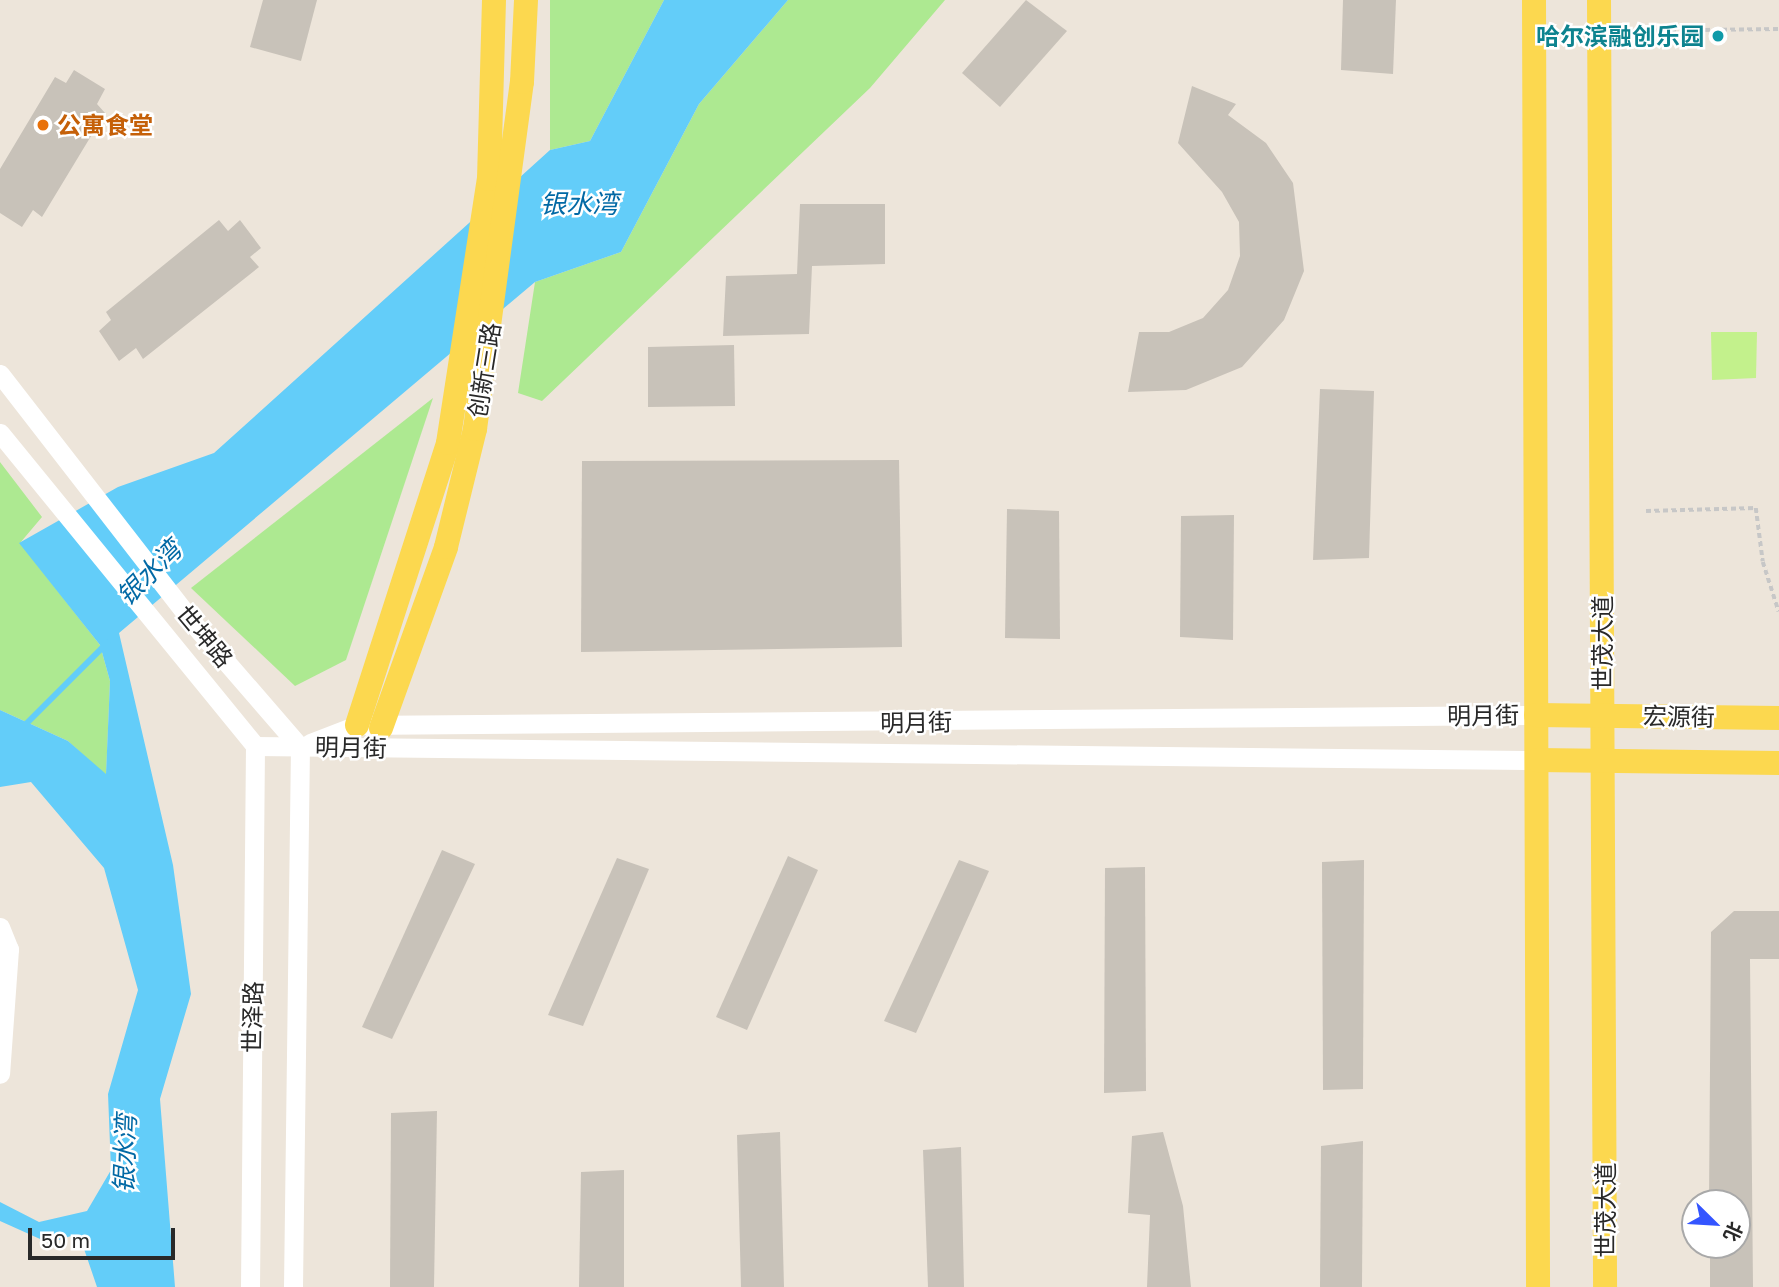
<!DOCTYPE html>
<html>
<head>
<meta charset="utf-8">
<style>
  body { margin:0 }
  #map { position:relative; width:1779px; height:1287px; overflow:hidden; background:#ede5da; font-family:"Golos Text","Noto Sans SC",sans-serif }
  div>[style] { position:absolute }
  [style*='--x'] { left:calc(var(--x)*1px); top:calc(var(--y)*1px); width:calc(var(--w)*1px); rotate:calc(var(--a)*1deg) }
  .green>* { inset:0; background:#ade991 }
  .pitch>* { inset:0; background:#c3f18c }
  .water>* { inset:0; background:#63cdf9 }
  .stream>* { height:6px; margin:-3px; padding:0 3px; transform-origin:3px; border-radius:3px; background:#63cdf9 }
  .building>* { inset:0; background:#c8c2b9 }
  .path>* { height:3.5px; margin-top:-1.75px; transform-origin:0; background:repeating-linear-gradient(90deg,#c7c7c7 0 5px,transparent 0 8.5px) }
  .minor>* { height:19px; margin:-9.5px; padding:0 9.5px; transform-origin:9.5px; border-radius:9.5px; background:#fff }
  .major>* { height:24px; margin:-12px; padding:0 12px; transform-origin:12px; border-radius:12px; background:#fcd84f }
  .dots>* { width:19px; height:19px; translate:-50% -50%; box-sizing:border-box; border:4px solid #fff; border-radius:50% }
  span { translate:-50% -50%; white-space:nowrap; text-align:center; line-height:1.15; -webkit-text-stroke:5px #fff; paint-order:stroke }
  .culture-label { font-size:24px; color:#0d838f; font-weight:700 }
  .right { translate:-100% -50%; text-align:right }
  .food-label { font-size:24px; color:#c56008; font-weight:700 }
  .left { translate:0 -50%; text-align:left }
  .street-label { font-size:24px; color:#292929 }
  .water-label { font-size:26px; color:#0269a5; font-style:italic }
  .north { position:absolute; left:1681px; top:1189px; width:70px; height:70px; box-sizing:border-box; background:#fff; border:2px solid #a9a9a9; border-radius:50%; rotate:114deg; font-size:19px; font-weight:700; line-height:28px; text-align:center; color:#292929 }
  .north::after { content:''; display:block; margin:auto; width:24px; height:32px; background:#3455ff; clip-path:polygon(50% 0,100% 100%,50% 72%,0 100%) }
  .scale { position:absolute; left:28px; top:1228px; width:147px; height:32px; box-sizing:border-box; border:4px solid #292929; border-top:0; padding-left:9px; font-size:21px; line-height:24px; white-space:nowrap; color:#292929; -webkit-text-stroke:5px #fff; paint-order:stroke }
</style>
</head>
<body>
<div id="map">
  <div class="green">
    <i style="clip-path:polygon(550px 0,664px 0,590px 141px,550px 150px)"></i>
    <i style="clip-path:polygon(788px 0,945px 0,870px 88px,542px 401px,518px 393px,535px 282px,621px 252px,699px 104px)"></i>
    <i style="clip-path:polygon(433px 398px,346px 660px,295px 686px,191px 588px)"></i>
    <i style="clip-path:polygon(0 462px,42px 517px,20px 543px,100px 645px,110px 681px,106px 776px,68px 741px,0 710px)"></i>
  </div>
  <div class="pitch">
    <i style="clip-path:polygon(1711px 332px,1757px 332px,1756px 378px,1712px 380px)"></i>
  </div>
  <div class="water">
    <i style="clip-path:polygon(664px 0,788px 0,699px 104px,621px 252px,535px 282px,119px 633px,173px 865px,191px 994px,160px 1099px,175px 1287px,97px 1287px,82px 1243px,71px 1236px,49px 1243px,0 1221px,0 1202px,39px 1222px,87px 1211px,111px 1170px,108px 1094px,138px 990px,104px 868px,31px 782px,0 787px,0 710px,68px 741px,106px 774px,110px 681px,100px 645px,19px 543px,118px 487px,214px 453px,550px 150px,590px 141px)"></i>
  </div>
  <div class="stream">
    <i style="--x:23;--y:727;--w:119;--a:-45"></i>
  </div>
  <div class="building">
    <i style="clip-path:polygon(263px 0,317px 0,301px 61px,250px 47px)"></i>
    <i style="clip-path:polygon(1026px 0,1067px 31px,1000px 107px,962px 73px)"></i>
    <i style="clip-path:polygon(1343px 0,1396px 0,1393px 74px,1341px 70px)"></i>
    <i style="clip-path:polygon(74px 70px,105px 89px,97px 104px,105px 113px,42px 217px,33px 210px,22px 227px,0 213px,0 169px,55px 77px,66px 83px)"></i>
    <i style="clip-path:polygon(1192px 86px,1236px 104px,1228px 115px,1266px 143px,1293px 183px,1304px 271px,1284px 320px,1242px 367px,1186px 390px,1128px 392px,1139px 332px,1169px 332px,1203px 318px,1228px 290px,1240px 256px,1239px 222px,1222px 192px,1178px 143px)"></i>
    <i style="clip-path:polygon(800px 204px,885px 204px,885px 264px,812px 266px,809px 334px,723px 336px,726px 276px,797px 274px)"></i>
    <i style="clip-path:polygon(219px 220px,228px 231px,240px 220px,261px 248px,250px 257px,259px 267px,143px 359px,136px 348px,119px 361px,99px 331px,111px 320px,106px 312px)"></i>
    <i style="clip-path:polygon(734px 345px,735px 406px,648px 407px,648px 347px)"></i>
    <i style="clip-path:polygon(1320px 389px,1374px 391px,1369px 558px,1313px 560px)"></i>
    <i style="clip-path:polygon(899px 460px,902px 647px,581px 652px,582px 461px)"></i>
    <i style="clip-path:polygon(1007px 509px,1059px 511px,1060px 639px,1005px 638px)"></i>
    <i style="clip-path:polygon(1234px 515px,1233px 640px,1180px 637px,1181px 516px)"></i>
    <i style="clip-path:polygon(442px 850px,475px 864px,392px 1039px,362px 1027px)"></i>
    <i style="clip-path:polygon(788px 856px,818px 870px,747px 1030px,716px 1017px)"></i>
    <i style="clip-path:polygon(617px 858px,649px 869px,583px 1026px,548px 1015px)"></i>
    <i style="clip-path:polygon(959px 860px,989px 871px,916px 1033px,884px 1021px)"></i>
    <i style="clip-path:polygon(1364px 860px,1363px 1089px,1323px 1090px,1322px 862px)"></i>
    <i style="clip-path:polygon(1145px 867px,1146px 1091px,1104px 1093px,1105px 868px)"></i>
    <i style="clip-path:polygon(1734px 911px,1779px 911px,1779px 959px,1750px 959px,1753px 1287px,1710px 1287px,1710px 1245px,1737px 1245px,1737px 1203px,1709px 1203px,1711px 932px)"></i>
    <i style="clip-path:polygon(437px 1111px,434px 1287px,390px 1287px,391px 1113px)"></i>
    <i style="clip-path:polygon(780px 1132px,784px 1287px,741px 1287px,737px 1135px)"></i>
    <i style="clip-path:polygon(1163px 1132px,1183px 1206px,1191px 1287px,1147px 1287px,1150px 1215px,1128px 1213px,1132px 1136px)"></i>
    <i style="clip-path:polygon(1363px 1141px,1362px 1287px,1320px 1287px,1321px 1146px)"></i>
    <i style="clip-path:polygon(961px 1147px,964px 1287px,928px 1287px,923px 1150px)"></i>
    <i style="clip-path:polygon(624px 1170px,624px 1287px,579px 1287px,581px 1172px)"></i>
  </div>
  <div class="path">
    <i style="--x:1620;--y:31;--w:159;--a:-0.7"></i>
    <i style="--x:1646;--y:511;--w:110;--a:-1.6"></i>
    <i style="--x:1756;--y:508;--w:54;--a:82.6"></i>
    <i style="--x:1763;--y:562;--w:52;--a:72.3"></i>
  </div>
  <div class="minor">
    <i style="--x:0;--y:374;--w:320;--a:52.2"></i>
    <i style="--x:196;--y:627;--w:159;--a:49.1"></i>
    <i style="--x:0;--y:433;--w:404;--a:50.8"></i>
    <i style="--x:310;--y:743;--w:50;--a:-21"></i>
    <i style="--x:357;--y:725;--w:1179;--a:-0.49"></i>
    <i style="--x:255;--y:746;--w:1282;--a:0.63"></i>
    <i style="--x:0;--y:927;--w:24;--a:68"></i>
    <i style="--x:9;--y:949;--w:125;--a:94.1"></i>
    <i style="--x:250;--y:1287;--w:541;--a:-89.47"></i>
    <i style="--x:293;--y:1287;--w:540;--a:-89.26"></i>
  </div>
  <div class="major">
    <i style="--x:1534;--y:0;--w:1287;--a:89.82"></i>
    <i style="--x:1599;--y:0;--w:1287;--a:89.73"></i>
    <i style="--x:1536;--y:715;--w:243;--a:0.7"></i>
    <i style="--x:357;--y:725;--w:296;--a:-72.1"></i>
    <i style="--x:448;--y:443;--w:267;--a:-81.2"></i>
    <i style="--x:489;--y:179;--w:179;--a:-88.4"></i>
    <i style="--x:381;--y:728;--w:192;--a:-70.2"></i>
    <i style="--x:446;--y:547;--w:122;--a:-76.2"></i>
    <i style="--x:475;--y:429;--w:350;--a:-82.3"></i>
    <i style="--x:522;--y:82;--w:82;--a:-87.2"></i>
    <i style="--x:1537;--y:760;--w:242;--a:0.7"></i>
  </div>
  <div class="dots">
    <i style="left:1718px;top:36px;background:#0f9aa8"></i>
    <i style="left:43px;top:125px;background:#e8710a"></i>
  </div>
  <div class="culture-label">
    <span class="right" style="left:1704px;top:36px">哈尔滨融创乐园</span>
  </div>
  <div class="food-label">
    <span class="left" style="left:57px;top:125px">公寓食堂</span>
  </div>
  <div class="street-label">
    <span style="left:484px;top:370px;rotate:-81deg">创新三路</span>
    <span style="left:205px;top:636px;rotate:50deg">世坤路</span>
    <span style="left:1602px;top:643px;rotate:-90deg">世茂大道</span>
    <span style="left:1483px;top:715px;rotate:-1deg">明月街</span>
    <span style="left:1679px;top:716px;rotate:1deg">宏源街</span>
    <span style="left:916px;top:722px;rotate:-1deg">明月街</span>
    <span style="left:351px;top:747px;rotate:1deg">明月街</span>
    <span style="left:252px;top:1017px;rotate:-89deg">世泽路</span>
    <span style="left:1605px;top:1210px;rotate:-90deg">世茂大道</span>
  </div>
  <div class="water-label">
    <span style="left:579px;top:204px">银水湾</span>
    <span style="left:149px;top:573px;rotate:-45deg">银水湾</span>
    <span style="left:125px;top:1154px;rotate:-88deg">银水湾</span>
  </div>
  <div class="north">北</div>
  <div class="scale">50 m</div>
</div>
</body>
</html>
